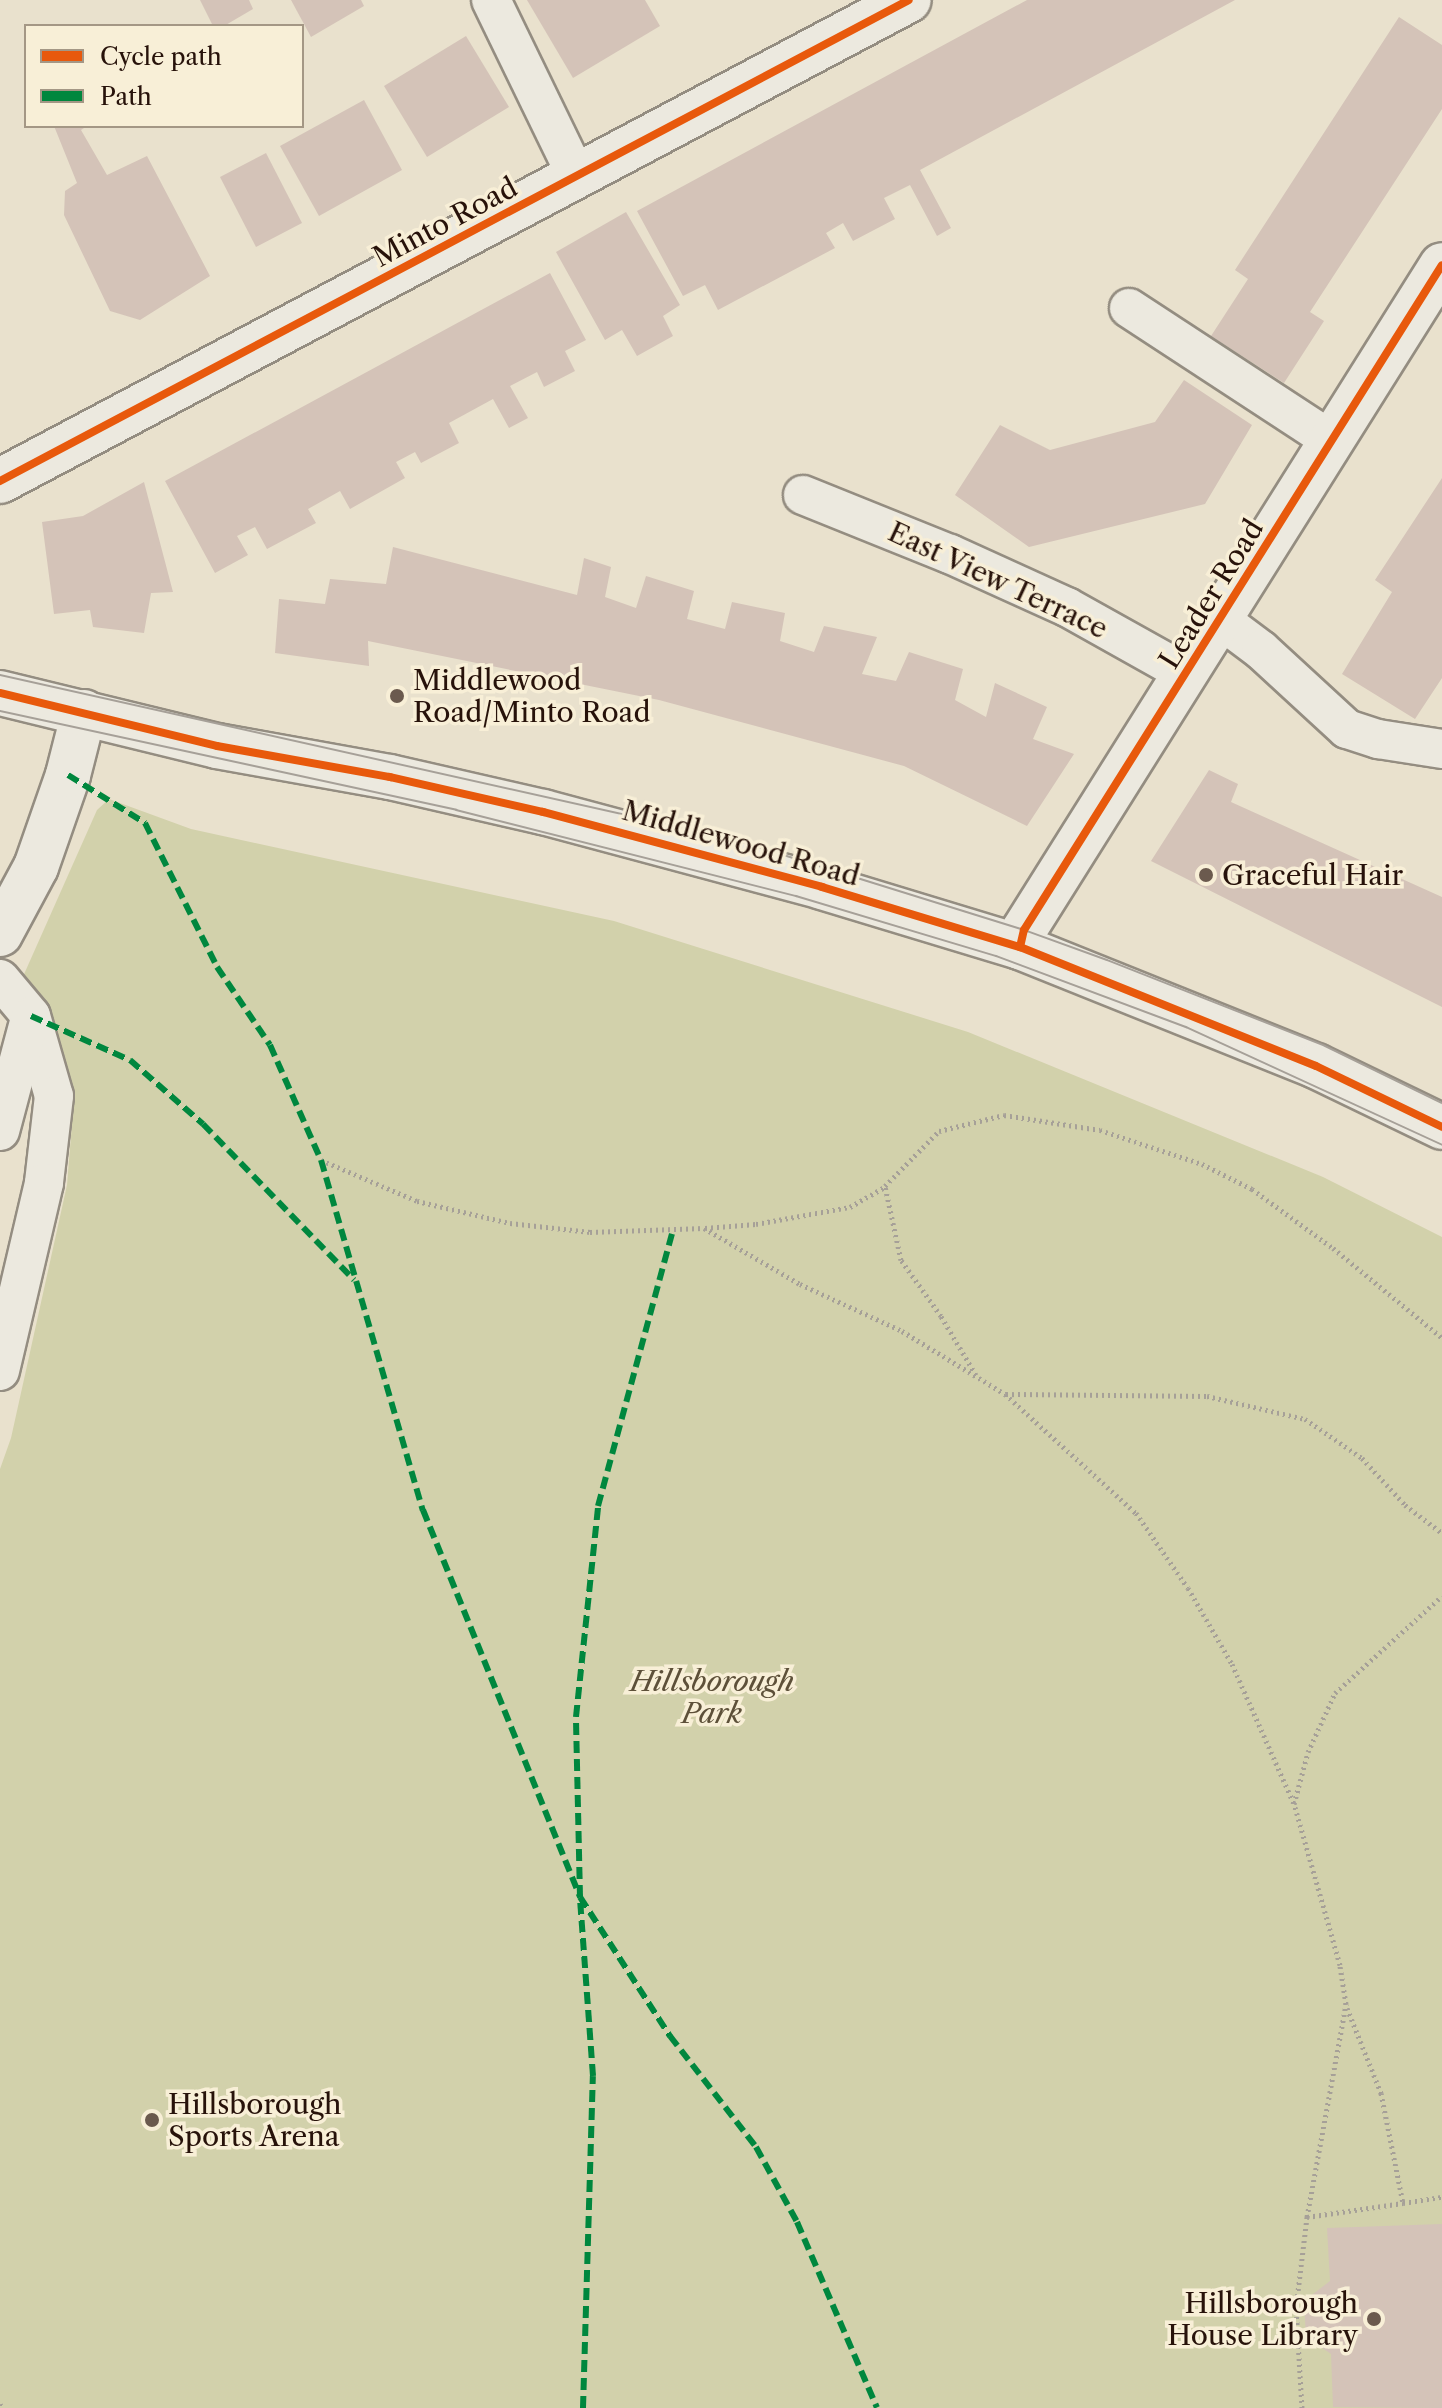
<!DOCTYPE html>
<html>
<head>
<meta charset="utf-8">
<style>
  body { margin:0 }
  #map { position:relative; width:1442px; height:2408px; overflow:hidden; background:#e9e1cd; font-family:"Libre Caslon Text",serif }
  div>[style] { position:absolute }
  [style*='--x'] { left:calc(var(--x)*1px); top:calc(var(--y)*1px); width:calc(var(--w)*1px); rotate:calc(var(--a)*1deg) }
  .green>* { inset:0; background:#d2d1ab }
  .building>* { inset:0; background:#d4c3b8 }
  .path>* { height:5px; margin-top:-2.5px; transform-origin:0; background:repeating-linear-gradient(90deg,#a6a098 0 2px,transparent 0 6px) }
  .roads { filter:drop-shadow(2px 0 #948d81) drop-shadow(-2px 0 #948d81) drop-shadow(0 2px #948d81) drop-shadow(0 -2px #948d81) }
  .lane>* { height:38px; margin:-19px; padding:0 19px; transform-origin:19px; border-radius:19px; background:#ece9df }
  .street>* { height:44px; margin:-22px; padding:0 22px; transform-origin:22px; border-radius:22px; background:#ece9df }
  .secondary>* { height:44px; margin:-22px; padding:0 22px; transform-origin:22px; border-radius:22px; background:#ece9df }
  .tram>* { height:2px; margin:-1px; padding:0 1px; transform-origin:1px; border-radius:1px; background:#a6a098 }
  .quiet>* { height:6px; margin-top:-3px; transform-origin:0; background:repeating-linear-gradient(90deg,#00873e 0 12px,transparent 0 18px) }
  .cycleway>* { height:8px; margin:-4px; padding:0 4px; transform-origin:4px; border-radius:4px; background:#e8590c }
  .dots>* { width:22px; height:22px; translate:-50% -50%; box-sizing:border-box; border:4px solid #f8efd7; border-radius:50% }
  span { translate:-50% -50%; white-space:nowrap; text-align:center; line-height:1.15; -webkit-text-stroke:7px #f8efd7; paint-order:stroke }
  .street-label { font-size:28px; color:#27120a }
  .poi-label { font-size:28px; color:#27120a }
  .left { translate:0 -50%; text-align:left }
  .right { translate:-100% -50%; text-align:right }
  .park-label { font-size:28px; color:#5d5039; font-style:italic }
  .legend { position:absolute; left:24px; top:24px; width:280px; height:104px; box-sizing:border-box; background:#f8efd7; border:2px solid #a49785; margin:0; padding:10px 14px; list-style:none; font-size:24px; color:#27120a }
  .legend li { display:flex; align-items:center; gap:16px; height:40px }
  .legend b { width:40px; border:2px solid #a49785 }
</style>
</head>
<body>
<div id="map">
  <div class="green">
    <i style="clip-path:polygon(109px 799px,191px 829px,614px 921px,968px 1032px,1323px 1177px,1442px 1237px,1442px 2408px,0 2408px,0 1469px,11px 1438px,67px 1185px,74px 1099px,21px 981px,97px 810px)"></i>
  </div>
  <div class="building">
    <i style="clip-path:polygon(200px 0,249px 0,253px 9px,224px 26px,213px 26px)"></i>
    <i style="clip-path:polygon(291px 0,361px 0,364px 6px,311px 37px)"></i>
    <i style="clip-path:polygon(527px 0,645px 0,660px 26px,573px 78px)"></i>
    <i style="clip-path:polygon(1027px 0,1235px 0,920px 170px,951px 228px,937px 236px,910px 185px,884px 198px,895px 219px,853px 241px,843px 223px,826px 233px,835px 248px,718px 310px,705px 285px,683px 296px,637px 211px)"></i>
    <i style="clip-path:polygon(1399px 17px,1442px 45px,1442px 109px,1310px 312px,1324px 321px,1284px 383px,1211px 336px,1248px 279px,1235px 270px)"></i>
    <i style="clip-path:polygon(466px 36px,509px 107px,427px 157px,384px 86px)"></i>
    <i style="clip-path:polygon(364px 100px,402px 170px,319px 216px,280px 146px)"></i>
    <i style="clip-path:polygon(54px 126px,87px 126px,81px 130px,107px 175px,147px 156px,210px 276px,140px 320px,110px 311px,64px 215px,65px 191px,77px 183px)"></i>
    <i style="clip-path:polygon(266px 153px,302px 223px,256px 247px,220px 177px)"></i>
    <i style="clip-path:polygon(626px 212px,680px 305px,663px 316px,673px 336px,637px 356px,622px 330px,605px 340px,556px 252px)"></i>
    <i style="clip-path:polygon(550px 273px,586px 340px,565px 351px,575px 371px,544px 387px,537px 372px,510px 386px,528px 418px,509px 428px,493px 399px,449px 423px,459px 443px,421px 463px,415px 452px,396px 462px,405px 478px,350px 509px,340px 491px,308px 509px,316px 523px,267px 549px,255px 527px,237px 536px,248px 555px,215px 573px,165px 481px)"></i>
    <i style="clip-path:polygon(1184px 380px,1252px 425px,1205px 504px,1029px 547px,955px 495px,1000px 425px,1050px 450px,1155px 422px)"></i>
    <i style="clip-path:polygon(1442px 478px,1442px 678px,1415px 719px,1342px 674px,1392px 592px,1375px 580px)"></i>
    <i style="clip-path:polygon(144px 482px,173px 592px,151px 593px,144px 633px,93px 627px,90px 610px,54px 614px,42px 522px,83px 516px)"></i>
    <i style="clip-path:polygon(393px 547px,577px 595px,584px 558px,611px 567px,605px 597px,636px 608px,646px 576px,694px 591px,687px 619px,725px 629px,732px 602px,785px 613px,780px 641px,814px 652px,824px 626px,877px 637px,862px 674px,896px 681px,909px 652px,963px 669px,955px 700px,986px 717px,995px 683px,1047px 707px,1033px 739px,1074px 754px,1027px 826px,904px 766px,659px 700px,368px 641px,369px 666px,275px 653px,279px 599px,325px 604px,330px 579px,386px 584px)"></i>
    <i style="clip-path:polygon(1209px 770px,1238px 784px,1231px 802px,1442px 897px,1442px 1007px,1151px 861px)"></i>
    <i style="clip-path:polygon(1442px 2224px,1442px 2408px,1333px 2407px,1331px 2354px,1306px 2337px,1304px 2301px,1330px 2281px,1327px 2228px)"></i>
  </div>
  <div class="path">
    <i style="--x:321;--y:1160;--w:104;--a:23.1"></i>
    <i style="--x:417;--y:1201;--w:96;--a:13.3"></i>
    <i style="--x:510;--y:1223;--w:81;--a:6.4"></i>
    <i style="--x:590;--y:1232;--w:114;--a:-2"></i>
    <i style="--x:704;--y:1228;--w:111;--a:30.3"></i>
    <i style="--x:800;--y:1284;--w:112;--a:24.7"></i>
    <i style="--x:902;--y:1331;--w:121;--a:31.5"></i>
    <i style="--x:1005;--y:1394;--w:177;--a:42.3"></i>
    <i style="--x:1136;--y:1513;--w:91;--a:55.3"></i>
    <i style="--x:1188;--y:1588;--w:88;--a:59.9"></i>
    <i style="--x:1232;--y:1664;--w:153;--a:66.1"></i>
    <i style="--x:705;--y:1228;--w:51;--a:-4.5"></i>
    <i style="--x:756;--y:1224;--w:96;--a:-10.3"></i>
    <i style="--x:850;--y:1207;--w:39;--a:-30"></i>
    <i style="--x:976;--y:1375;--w:69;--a:-120.7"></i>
    <i style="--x:941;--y:1316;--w:69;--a:-125.5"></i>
    <i style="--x:901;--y:1260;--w:76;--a:-102.2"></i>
    <i style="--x:885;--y:1186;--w:77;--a:-45.5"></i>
    <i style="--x:939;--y:1131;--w:67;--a:-13.8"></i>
    <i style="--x:1004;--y:1115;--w:97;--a:8.9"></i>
    <i style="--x:1100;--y:1130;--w:108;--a:18.4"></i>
    <i style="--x:1202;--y:1164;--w:56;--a:26.6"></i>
    <i style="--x:1252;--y:1189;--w:100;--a:36.1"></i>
    <i style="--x:1333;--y:1248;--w:141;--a:39.5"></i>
    <i style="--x:1006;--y:1394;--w:201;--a:0.6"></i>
    <i style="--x:1207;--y:1396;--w:101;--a:13.2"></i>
    <i style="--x:1305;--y:1419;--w:69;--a:34.4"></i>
    <i style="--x:1362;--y:1458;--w:64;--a:47.5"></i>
    <i style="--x:1405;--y:1505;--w:46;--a:37.1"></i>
    <i style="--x:1347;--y:2008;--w:92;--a:68.2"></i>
    <i style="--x:1381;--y:2093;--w:112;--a:78.7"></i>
    <i style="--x:1403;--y:2203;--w:39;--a:-9"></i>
    <i style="--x:1307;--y:2217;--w:97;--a:-8.3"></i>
    <i style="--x:0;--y:2404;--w:4;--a:63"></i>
    <i style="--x:1302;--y:2408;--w:100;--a:-93.4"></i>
    <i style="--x:1296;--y:2308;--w:92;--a:-83.1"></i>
    <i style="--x:1307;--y:2217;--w:217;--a:-79.6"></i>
    <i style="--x:1346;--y:2004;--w:39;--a:-99"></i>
    <i style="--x:1340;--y:1965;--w:167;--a:-105.9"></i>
    <i style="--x:1294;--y:1804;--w:54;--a:-74.9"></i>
    <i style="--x:1308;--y:1752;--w:65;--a:-65.4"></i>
    <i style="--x:1335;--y:1693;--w:144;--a:-42.2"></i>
  </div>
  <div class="roads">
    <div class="lane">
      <i style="--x:491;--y:0;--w:197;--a:64.1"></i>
      <i style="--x:1129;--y:308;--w:241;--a:33.2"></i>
      <i style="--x:803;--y:495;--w:158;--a:21.9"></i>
      <i style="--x:950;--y:554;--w:128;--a:24.4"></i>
      <i style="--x:1067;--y:607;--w:137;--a:29.2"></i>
      <i style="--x:1221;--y:620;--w:50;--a:36.9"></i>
      <i style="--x:1261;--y:650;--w:117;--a:42.6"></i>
      <i style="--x:1347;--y:729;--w:33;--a:18"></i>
      <i style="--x:1378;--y:739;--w:65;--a:8.9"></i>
      <i style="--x:0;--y:979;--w:48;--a:50"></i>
      <i style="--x:31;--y:1016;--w:83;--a:74"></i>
      <i style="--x:54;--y:1096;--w:88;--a:96.6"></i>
      <i style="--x:44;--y:1183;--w:193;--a:103.2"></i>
      <i style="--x:0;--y:1131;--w:117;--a:-75.1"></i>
    </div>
    <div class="street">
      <i style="--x:0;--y:481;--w:1028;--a:-27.89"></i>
      <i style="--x:0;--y:934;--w:76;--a:-61.8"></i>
      <i style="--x:36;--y:867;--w:97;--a:-70.8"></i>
      <i style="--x:68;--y:775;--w:65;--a:-75.7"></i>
      <i style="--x:1020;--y:947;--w:17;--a:-77"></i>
      <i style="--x:1024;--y:930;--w:785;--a:-57.85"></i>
    </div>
    <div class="secondary">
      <i style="--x:0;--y:693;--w:223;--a:13.7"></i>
      <i style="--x:217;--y:746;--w:176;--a:10.2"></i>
      <i style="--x:390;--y:777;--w:157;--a:12.9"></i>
      <i style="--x:543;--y:812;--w:289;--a:15"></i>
      <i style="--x:822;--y:887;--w:207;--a:16.9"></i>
      <i style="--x:1020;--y:947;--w:319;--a:21.9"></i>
      <i style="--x:1316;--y:1066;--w:140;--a:25.8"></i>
    </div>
  </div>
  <div class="tram">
    <i style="--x:0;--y:675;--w:747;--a:12.6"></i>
    <i style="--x:729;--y:838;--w:309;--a:17.3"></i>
    <i style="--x:1024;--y:930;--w:88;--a:19.9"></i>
    <i style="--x:1107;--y:960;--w:234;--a:21.5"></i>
    <i style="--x:1325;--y:1046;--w:130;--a:26"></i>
    <i style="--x:0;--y:711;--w:467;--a:12.2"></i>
    <i style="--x:456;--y:810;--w:351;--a:14.2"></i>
    <i style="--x:796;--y:896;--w:209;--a:16.7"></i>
    <i style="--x:996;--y:956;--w:203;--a:20.5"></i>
    <i style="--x:1186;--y:1027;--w:282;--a:24.7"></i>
  </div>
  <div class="quiet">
    <i style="--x:68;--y:775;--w:91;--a:31.9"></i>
    <i style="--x:145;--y:823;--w:161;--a:63.4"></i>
    <i style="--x:217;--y:967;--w:94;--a:55.8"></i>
    <i style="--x:270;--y:1045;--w:126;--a:66.1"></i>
    <i style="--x:321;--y:1160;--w:365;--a:73.8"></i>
    <i style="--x:423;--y:1510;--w:418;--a:67.9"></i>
    <i style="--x:580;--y:1897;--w:166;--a:57.1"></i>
    <i style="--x:670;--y:2036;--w:140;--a:52.2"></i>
    <i style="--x:756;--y:2147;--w:85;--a:61.3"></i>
    <i style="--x:797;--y:2222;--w:202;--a:66.7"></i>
    <i style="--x:31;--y:1016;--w:108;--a:24"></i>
    <i style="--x:130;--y:1060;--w:97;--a:41.2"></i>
    <i style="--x:203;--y:1124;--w:217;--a:45.9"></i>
    <i style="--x:583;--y:2408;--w:332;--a:-88.3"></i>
    <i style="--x:593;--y:2076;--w:179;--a:-94.2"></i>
    <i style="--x:580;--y:1897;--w:180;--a:-91.3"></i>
    <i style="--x:576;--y:1717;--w:212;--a:-84"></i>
    <i style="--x:598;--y:1506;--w:286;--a:-74.8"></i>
  </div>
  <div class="cycleway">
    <i style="--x:0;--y:481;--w:1028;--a:-27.89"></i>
    <i style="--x:0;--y:693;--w:223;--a:13.7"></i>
    <i style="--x:217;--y:746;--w:176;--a:10.2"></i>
    <i style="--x:390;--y:777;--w:157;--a:12.9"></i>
    <i style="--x:543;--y:812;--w:289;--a:15"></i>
    <i style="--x:822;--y:887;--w:207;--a:16.9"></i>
    <i style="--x:1020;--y:947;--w:319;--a:21.9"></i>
    <i style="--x:1316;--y:1066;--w:140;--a:25.8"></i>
    <i style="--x:1020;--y:947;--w:17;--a:-77"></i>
    <i style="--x:1024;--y:930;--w:785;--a:-57.85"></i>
  </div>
  <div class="dots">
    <i style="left:397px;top:696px;background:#6b5a4e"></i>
    <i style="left:1206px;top:875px;background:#6b5a4e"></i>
    <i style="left:152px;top:2120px;background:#6b5a4e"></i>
    <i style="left:1374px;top:2319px;background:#6b5a4e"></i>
  </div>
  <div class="street-label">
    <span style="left:445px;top:222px;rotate:-28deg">Minto Road</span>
    <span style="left:998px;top:580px;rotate:25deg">East View Terrace</span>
    <span style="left:1211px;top:594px;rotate:-58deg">Leader Road</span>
    <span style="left:741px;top:843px;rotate:16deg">Middlewood Road</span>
  </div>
  <div class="poi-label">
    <span class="left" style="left:413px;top:696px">Middlewood<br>Road/Minto Road</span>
    <span class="left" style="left:1222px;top:875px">Graceful Hair</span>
    <span class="left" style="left:168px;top:2120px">Hillsborough<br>Sports Arena</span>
    <span class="right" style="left:1358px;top:2319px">Hillsborough<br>House Library</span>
  </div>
  <div class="park-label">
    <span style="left:712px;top:1697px">Hillsborough<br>Park</span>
  </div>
  <ul class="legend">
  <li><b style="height:10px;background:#e8590c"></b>Cycle path</li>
  <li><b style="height:10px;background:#00873e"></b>Path</li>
  </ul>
</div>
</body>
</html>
